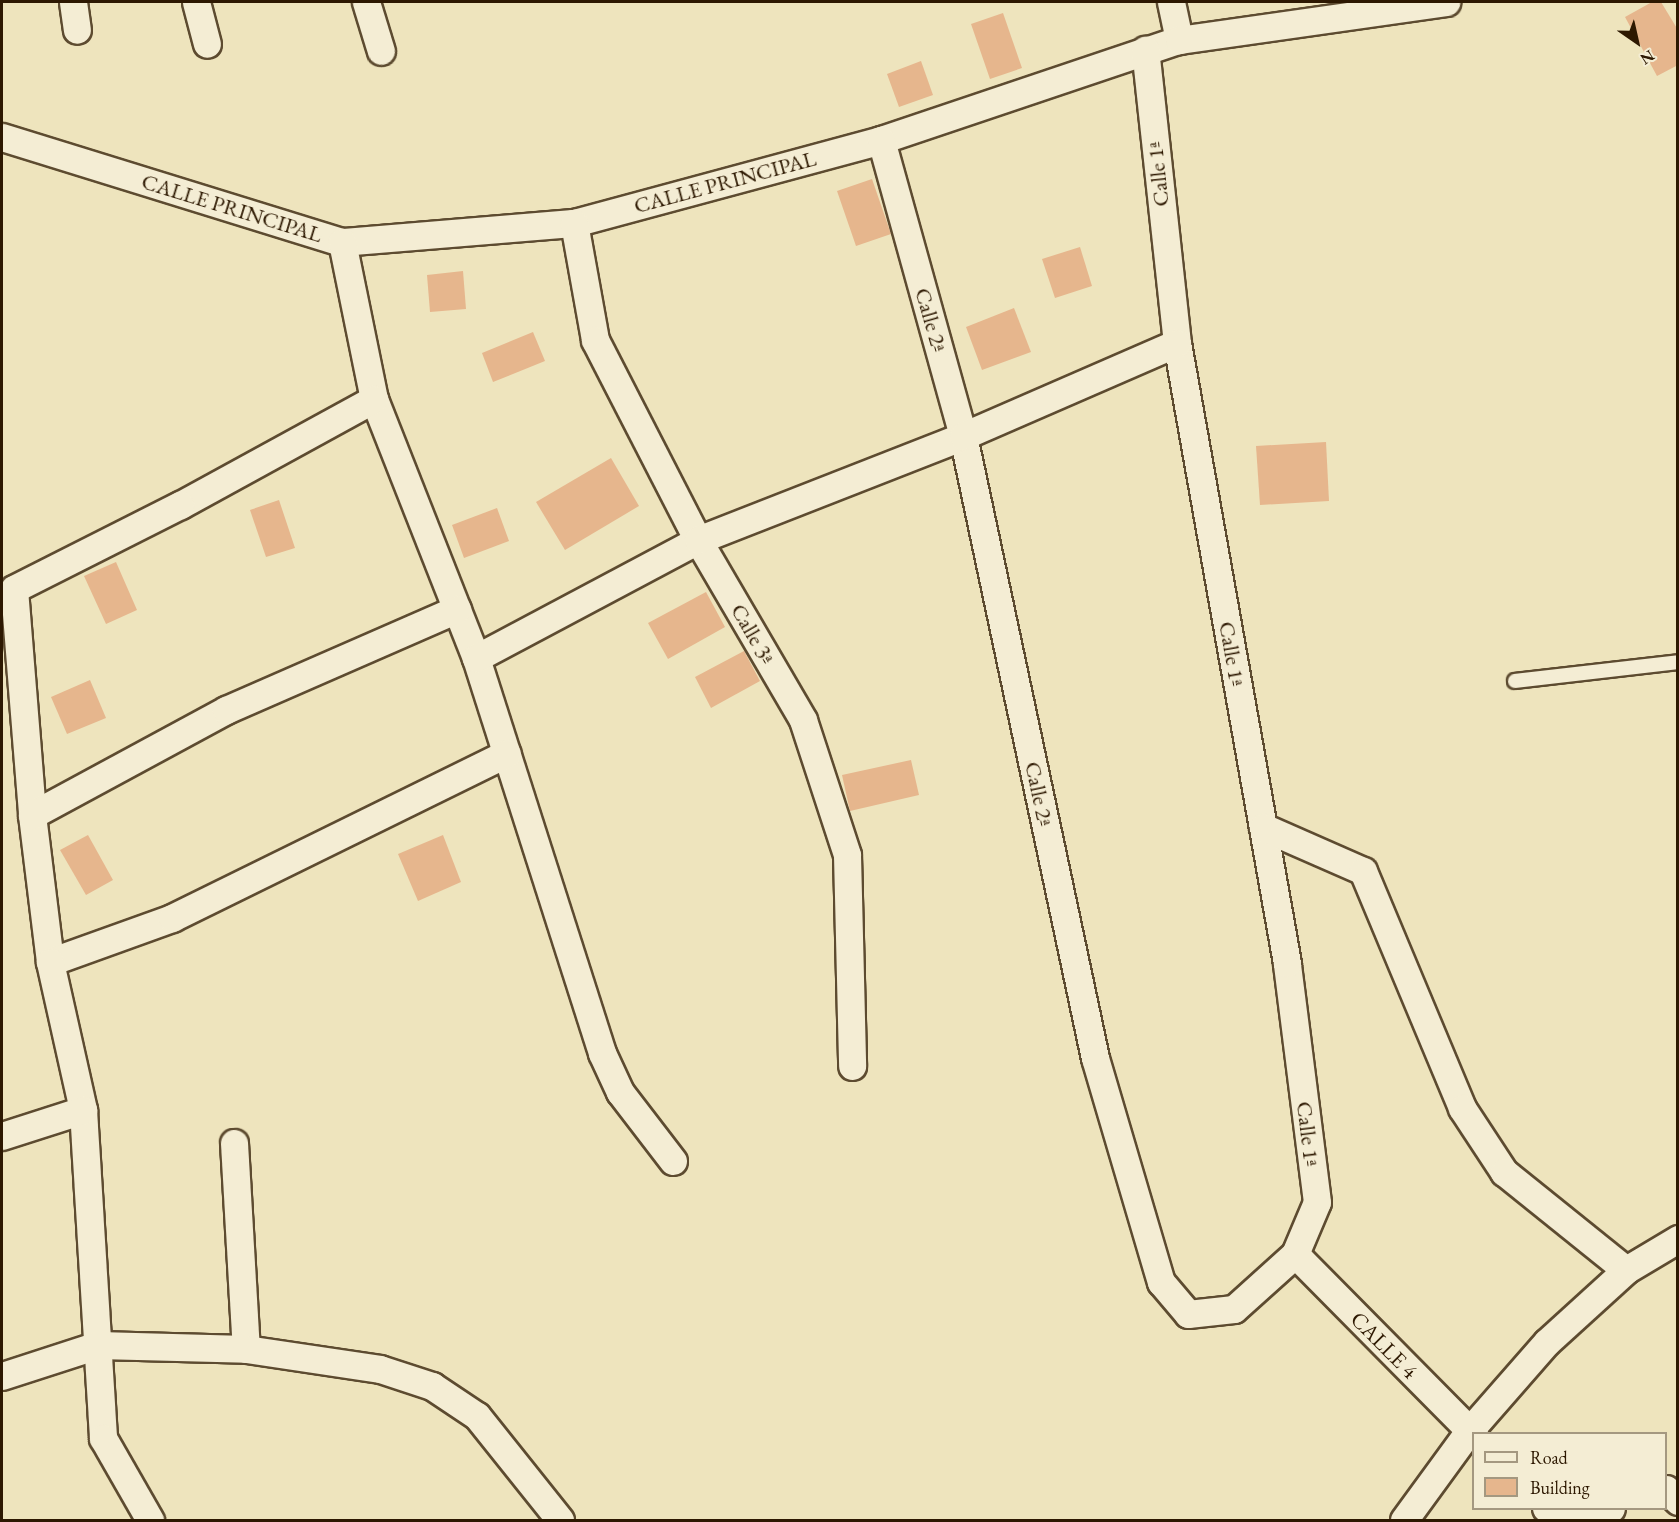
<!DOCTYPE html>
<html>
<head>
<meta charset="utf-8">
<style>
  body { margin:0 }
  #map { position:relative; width:1679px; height:1522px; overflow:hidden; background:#eee4bd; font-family:"EB Garamond",serif }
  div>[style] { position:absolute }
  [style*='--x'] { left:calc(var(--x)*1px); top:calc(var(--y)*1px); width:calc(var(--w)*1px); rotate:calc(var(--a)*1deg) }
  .building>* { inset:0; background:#e6b68d }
  .roads { filter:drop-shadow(2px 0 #5d4b30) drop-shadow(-2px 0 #5d4b30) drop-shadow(0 2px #5d4b30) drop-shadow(0 -2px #5d4b30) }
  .service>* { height:14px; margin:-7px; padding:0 7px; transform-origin:7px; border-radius:7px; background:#f4edd4 }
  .minor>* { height:27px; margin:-13.5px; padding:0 13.5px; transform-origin:13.5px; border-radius:13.5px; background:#f4edd4 }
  span { translate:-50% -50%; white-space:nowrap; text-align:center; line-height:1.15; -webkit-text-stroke:4.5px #f4edd4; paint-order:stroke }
  .street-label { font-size:22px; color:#2d1801 }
  .frame { position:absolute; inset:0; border:3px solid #2d1801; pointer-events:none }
  .legend { position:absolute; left:1472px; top:1432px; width:195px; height:78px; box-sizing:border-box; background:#f4edd4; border:2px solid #a49880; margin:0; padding:8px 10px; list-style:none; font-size:18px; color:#2d1801 }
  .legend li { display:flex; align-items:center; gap:12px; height:30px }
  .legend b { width:30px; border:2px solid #a49880 }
  .north { position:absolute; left:1607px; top:12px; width:60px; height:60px; -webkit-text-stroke:4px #f4edd4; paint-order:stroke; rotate:146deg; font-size:16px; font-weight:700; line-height:24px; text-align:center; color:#2d1801 }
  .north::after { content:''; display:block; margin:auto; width:21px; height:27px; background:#2d1801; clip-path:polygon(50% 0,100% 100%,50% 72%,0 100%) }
</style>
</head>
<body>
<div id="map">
  <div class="building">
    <i style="clip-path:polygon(1652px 2px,1661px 2px,1678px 30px,1678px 65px,1657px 76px,1625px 17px)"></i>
    <i style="clip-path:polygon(1003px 13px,1022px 68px,990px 79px,971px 24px)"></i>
    <i style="clip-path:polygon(921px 61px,933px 95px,899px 107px,887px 74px)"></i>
    <i style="clip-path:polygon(872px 179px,891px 234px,856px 246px,837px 191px)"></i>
    <i style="clip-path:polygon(1080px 247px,1092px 286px,1055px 298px,1042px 259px)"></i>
    <i style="clip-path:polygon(463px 271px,466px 309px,430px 312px,427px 275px)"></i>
    <i style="clip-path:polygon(1014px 308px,1031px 352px,982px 370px,966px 327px)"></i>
    <i style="clip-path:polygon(533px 332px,545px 361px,493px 382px,482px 353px)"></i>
    <i style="clip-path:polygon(1326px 442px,1329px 501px,1260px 505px,1256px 446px)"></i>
    <i style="clip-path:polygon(611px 458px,639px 506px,565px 550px,536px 502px)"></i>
    <i style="clip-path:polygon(279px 500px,295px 548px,266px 557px,250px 510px)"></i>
    <i style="clip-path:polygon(497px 508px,509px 541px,464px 558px,452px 525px)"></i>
    <i style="clip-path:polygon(116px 562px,137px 610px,106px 624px,84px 576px)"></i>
    <i style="clip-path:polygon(706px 592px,725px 627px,668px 659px,648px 623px)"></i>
    <i style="clip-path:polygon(744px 651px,760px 681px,711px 708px,695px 677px)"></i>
    <i style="clip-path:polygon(90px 680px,106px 718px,67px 734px,51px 697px)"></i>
    <i style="clip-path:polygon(911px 760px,919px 795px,850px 811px,842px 775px)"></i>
    <i style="clip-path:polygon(88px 835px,113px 880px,86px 895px,60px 850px)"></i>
    <i style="clip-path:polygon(443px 835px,461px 882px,418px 901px,398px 854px)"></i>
  </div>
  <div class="roads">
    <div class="service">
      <i style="--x:1515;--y:681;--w:164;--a:-6.6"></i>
    </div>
    <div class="minor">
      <i style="--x:73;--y:2;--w:28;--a:82"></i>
      <i style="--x:196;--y:2;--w:43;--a:75.3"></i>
      <i style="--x:366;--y:2;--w:51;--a:73"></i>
      <i style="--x:1171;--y:2;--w:39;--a:78"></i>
      <i style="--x:2;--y:137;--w:356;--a:17.2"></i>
      <i style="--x:342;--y:242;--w:233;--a:-4.7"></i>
      <i style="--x:574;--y:223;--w:318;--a:-15.1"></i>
      <i style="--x:881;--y:140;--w:314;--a:-18.6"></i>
      <i style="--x:1179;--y:40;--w:270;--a:-8.1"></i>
      <i style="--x:881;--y:140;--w:307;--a:74.5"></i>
      <i style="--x:963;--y:436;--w:636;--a:78.02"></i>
      <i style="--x:1095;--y:1058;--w:234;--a:73.6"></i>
      <i style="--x:1161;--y:1282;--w:42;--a:49.8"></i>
      <i style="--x:1188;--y:1314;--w:46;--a:-6.2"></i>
      <i style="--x:1234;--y:1309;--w:82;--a:-42"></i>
      <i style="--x:1295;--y:1254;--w:56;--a:-67.1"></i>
      <i style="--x:1317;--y:1202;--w:241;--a:-97.2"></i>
      <i style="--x:1287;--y:963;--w:630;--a:-100.06"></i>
      <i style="--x:1177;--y:343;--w:295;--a:-96.2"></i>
      <i style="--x:574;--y:223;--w:119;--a:79.8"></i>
      <i style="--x:595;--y:340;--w:225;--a:62.8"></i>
      <i style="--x:698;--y:540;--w:208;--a:59.7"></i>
      <i style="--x:803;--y:720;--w:142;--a:71.9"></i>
      <i style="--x:847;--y:855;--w:211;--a:88.6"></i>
      <i style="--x:342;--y:242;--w:160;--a:78.5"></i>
      <i style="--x:374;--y:399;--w:278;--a:68.5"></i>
      <i style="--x:476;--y:658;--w:415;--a:72.3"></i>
      <i style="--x:602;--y:1053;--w:43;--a:65.2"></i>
      <i style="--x:620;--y:1092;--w:87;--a:52.5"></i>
      <i style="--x:374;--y:399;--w:221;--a:151.3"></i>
      <i style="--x:180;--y:505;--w:186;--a:153.2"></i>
      <i style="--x:14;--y:589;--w:227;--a:85.4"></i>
      <i style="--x:32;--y:815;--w:148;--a:83"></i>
      <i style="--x:50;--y:962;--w:130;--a:-19.8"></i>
      <i style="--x:172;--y:918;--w:373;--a:-26.2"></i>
      <i style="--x:476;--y:658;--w:251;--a:-28"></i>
      <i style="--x:698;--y:540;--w:285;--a:-21.4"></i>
      <i style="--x:963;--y:436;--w:233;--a:-23.5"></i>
      <i style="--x:32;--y:815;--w:221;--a:-28.4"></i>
      <i style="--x:226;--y:710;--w:252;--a:-23.6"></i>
      <i style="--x:1263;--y:827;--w:109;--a:23.7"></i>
      <i style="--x:1363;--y:871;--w:257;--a:67.3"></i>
      <i style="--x:1462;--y:1108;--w:77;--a:56.7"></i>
      <i style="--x:1504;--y:1172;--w:156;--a:38.8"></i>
      <i style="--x:50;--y:962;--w:152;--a:77.4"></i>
      <i style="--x:83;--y:1110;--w:329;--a:86.5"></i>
      <i style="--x:103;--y:1438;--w:95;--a:60.2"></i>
      <i style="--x:2;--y:1136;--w:85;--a:-17.8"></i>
      <i style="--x:234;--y:1143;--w:206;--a:86.7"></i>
      <i style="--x:1295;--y:1254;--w:255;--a:45.3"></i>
      <i style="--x:2;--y:1376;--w:101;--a:-17.9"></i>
      <i style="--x:98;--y:1345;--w:148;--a:1.5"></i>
      <i style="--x:246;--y:1349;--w:135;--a:8.5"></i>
      <i style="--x:380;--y:1369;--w:55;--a:18.1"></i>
      <i style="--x:432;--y:1386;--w:54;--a:33.7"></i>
      <i style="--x:477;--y:1416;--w:133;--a:51.4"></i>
      <i style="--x:1666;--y:1489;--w:17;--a:45"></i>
      <i style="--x:1546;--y:1508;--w:16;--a:35"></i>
      <i style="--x:1559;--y:1517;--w:31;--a:2"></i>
      <i style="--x:1590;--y:1518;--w:23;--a:-25"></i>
      <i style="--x:1404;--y:1520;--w:110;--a:-53.9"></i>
      <i style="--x:1469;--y:1431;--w:118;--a:-48.8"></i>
      <i style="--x:1547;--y:1342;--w:107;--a:-42.3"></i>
      <i style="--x:1626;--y:1270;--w:61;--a:-30.8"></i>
    </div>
  </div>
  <div class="street-label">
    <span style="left:1158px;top:174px;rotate:-96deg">Calle 1ª</span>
    <span style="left:725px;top:182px;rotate:-15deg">CALLE PRINCIPAL</span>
    <span style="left:232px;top:208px;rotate:17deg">CALLE PRINCIPAL</span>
    <span style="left:931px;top:320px;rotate:74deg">Calle 2ª</span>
    <span style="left:753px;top:634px;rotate:60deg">Calle 3ª</span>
    <span style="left:1232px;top:654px;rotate:80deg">Calle 1ª</span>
    <span style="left:1039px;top:794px;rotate:78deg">Calle 2ª</span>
    <span style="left:1308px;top:1134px;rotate:83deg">Calle 1ª</span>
    <span style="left:1384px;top:1345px;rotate:45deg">CALLE 4</span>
  </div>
  <div class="frame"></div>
  <ul class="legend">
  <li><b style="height:8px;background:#f4edd4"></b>Road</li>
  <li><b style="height:16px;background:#e6b68d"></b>Building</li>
  </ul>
  <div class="north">N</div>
</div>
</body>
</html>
